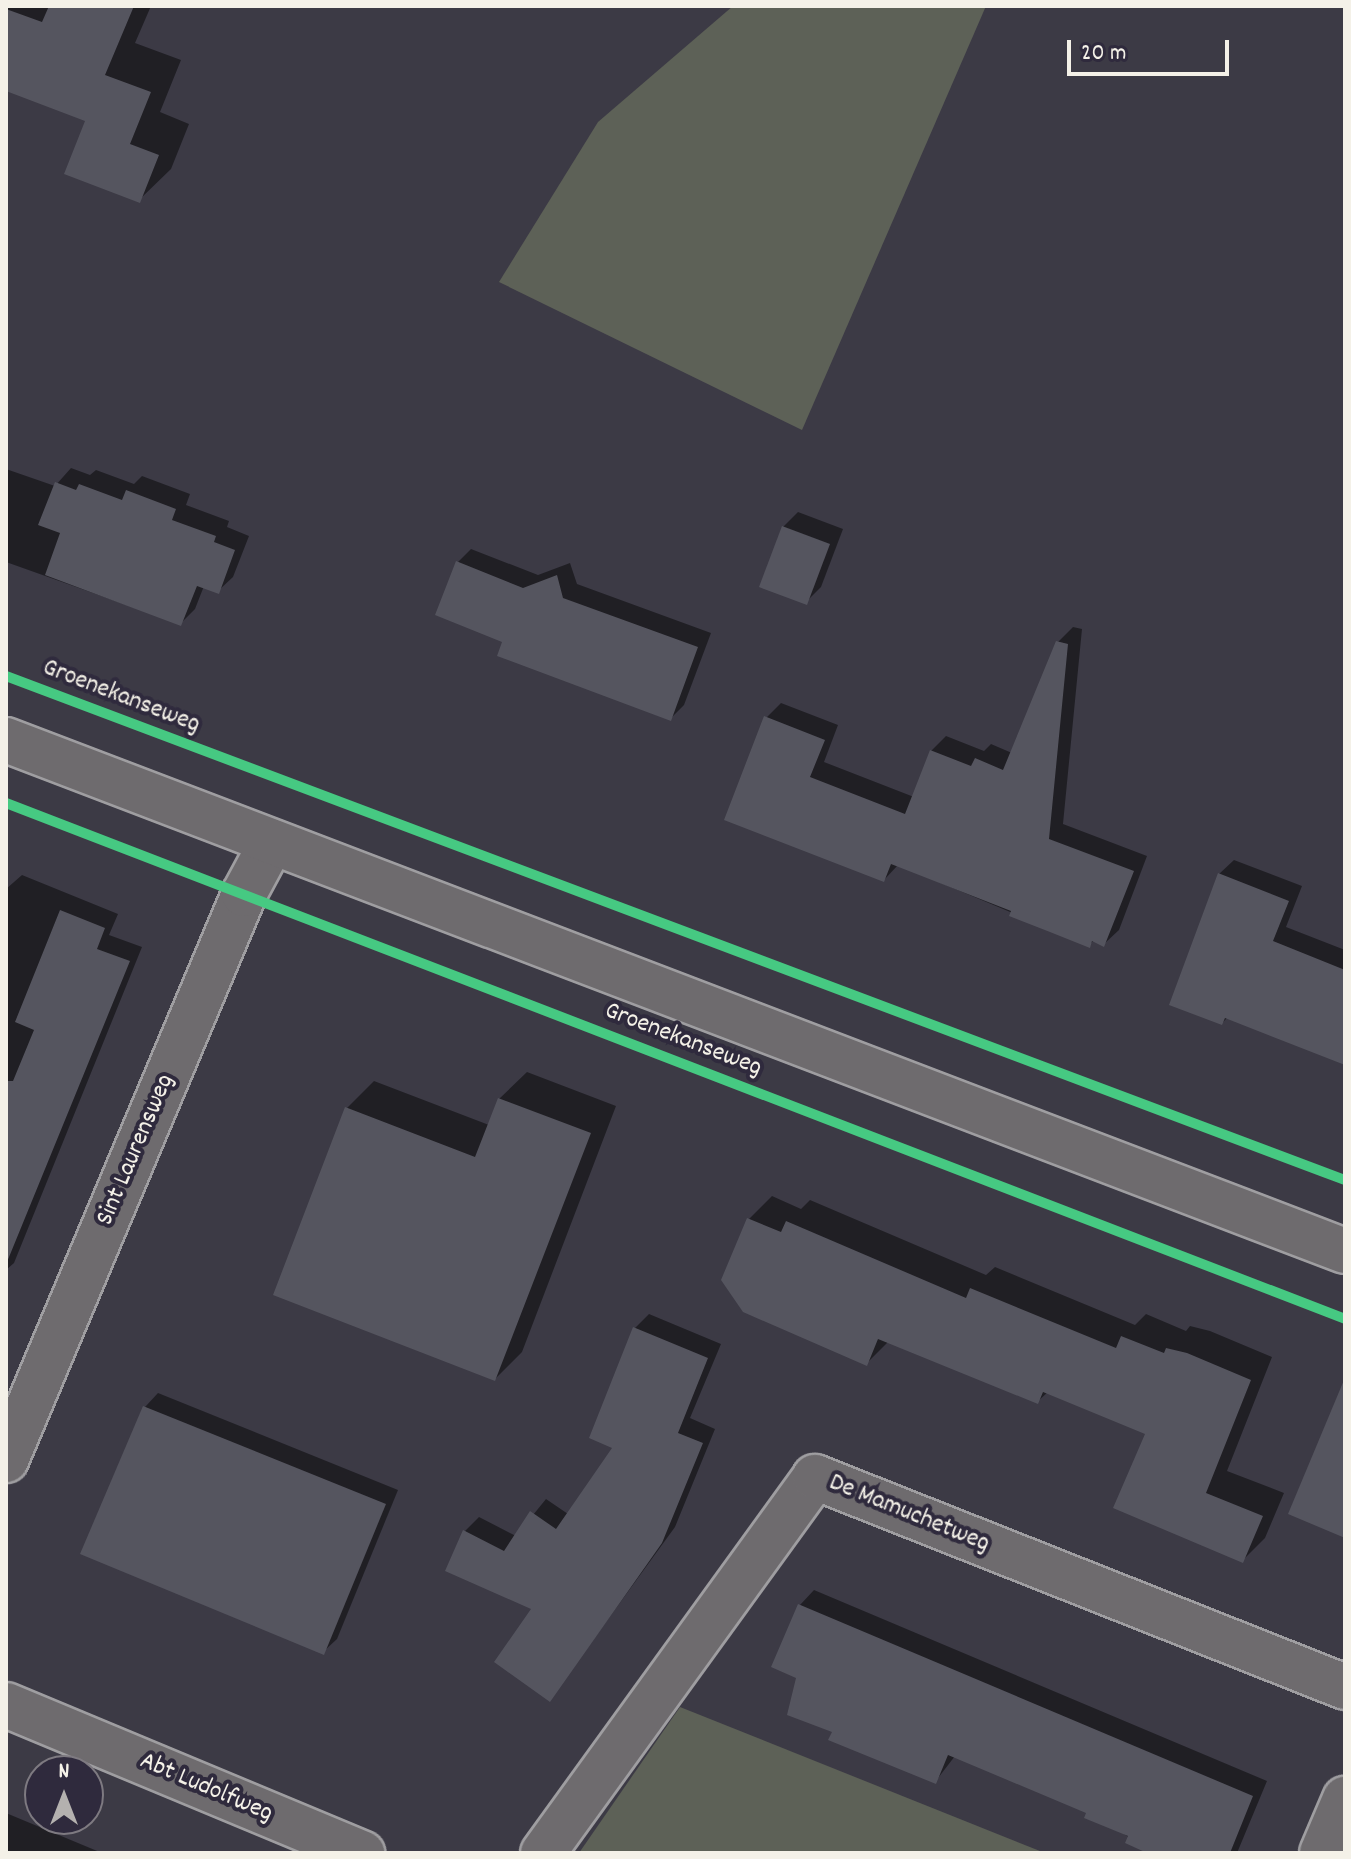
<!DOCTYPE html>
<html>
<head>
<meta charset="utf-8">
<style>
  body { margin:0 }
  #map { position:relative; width:1351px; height:1859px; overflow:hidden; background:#3c3a45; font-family:Dekko,sans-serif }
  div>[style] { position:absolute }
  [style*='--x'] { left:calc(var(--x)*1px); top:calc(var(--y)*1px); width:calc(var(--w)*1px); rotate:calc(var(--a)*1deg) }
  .green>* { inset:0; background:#5d6157 }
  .shadow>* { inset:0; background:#0007 }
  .building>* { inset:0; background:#55555f }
  .roads { filter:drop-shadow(2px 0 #9f9ea1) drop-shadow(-2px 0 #9f9ea1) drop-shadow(0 2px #9f9ea1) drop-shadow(0 -2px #9f9ea1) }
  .street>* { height:44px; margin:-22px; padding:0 22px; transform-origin:22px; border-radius:22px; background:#6e6b6e }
  .secondary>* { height:44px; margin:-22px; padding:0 22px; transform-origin:22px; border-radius:22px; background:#6e6b6e }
  .cycleway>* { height:10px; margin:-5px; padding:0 5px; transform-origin:5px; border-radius:5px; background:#46c982 }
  span { translate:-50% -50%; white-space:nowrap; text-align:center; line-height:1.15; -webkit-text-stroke:8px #2f2a3d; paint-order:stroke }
  .street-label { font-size:26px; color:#f4f1e8 }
  .frame { position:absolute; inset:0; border:8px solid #f4f1e8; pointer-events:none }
  .north { position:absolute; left:24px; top:1755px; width:80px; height:80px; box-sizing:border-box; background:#2f2a3d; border:2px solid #7e7a81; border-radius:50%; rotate:0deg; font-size:22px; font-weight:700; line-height:32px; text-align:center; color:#f4f1e8 }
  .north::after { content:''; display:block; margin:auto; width:28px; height:36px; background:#b4b1af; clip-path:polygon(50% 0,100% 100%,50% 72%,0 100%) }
  .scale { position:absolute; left:1067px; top:40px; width:162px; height:36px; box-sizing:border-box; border:4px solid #f4f1e8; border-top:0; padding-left:10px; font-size:24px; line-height:28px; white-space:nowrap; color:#f4f1e8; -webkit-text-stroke:6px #2f2a3d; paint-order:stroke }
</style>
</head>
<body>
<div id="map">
  <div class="green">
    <i style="clip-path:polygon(733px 6px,986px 6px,802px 430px,499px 282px,598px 122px)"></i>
    <i style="clip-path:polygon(680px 1707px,1045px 1853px,579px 1853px)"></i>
  </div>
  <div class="shadow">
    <i style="clip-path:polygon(6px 6px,151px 6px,135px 43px,181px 60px,160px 112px,189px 124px,171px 169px,139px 200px,87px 120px,6px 89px)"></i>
    <i style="clip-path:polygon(71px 468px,90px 475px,96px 470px,134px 484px,142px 476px,190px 494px,186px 505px,229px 521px,227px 527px,249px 536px,233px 577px,218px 591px,204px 586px,195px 609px,180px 624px,6px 562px,6px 469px,55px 486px)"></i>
    <i style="clip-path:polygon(798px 512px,843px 529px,821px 587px,806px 602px,783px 527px)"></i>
    <i style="clip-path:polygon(471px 549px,538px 575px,570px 563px,577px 584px,711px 633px,684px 705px,670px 719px,504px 641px,458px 562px)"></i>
    <i style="clip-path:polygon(1073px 627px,1082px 629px,1063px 824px,1147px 856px,1119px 930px,1104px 944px,1094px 940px,1089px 945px,898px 865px,884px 880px,766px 718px,781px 703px,838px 725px,824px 762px,914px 797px,931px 751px,946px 736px,984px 751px,991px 744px,1012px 753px,1058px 642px)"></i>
    <i style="clip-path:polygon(1234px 860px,1302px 886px,1286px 927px,1345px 950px,1345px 1070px,1343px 1062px,1228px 1017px,1222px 1023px,1219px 874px)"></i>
    <i style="clip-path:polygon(22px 875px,118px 914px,109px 935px,142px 947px,14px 1263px,6px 1270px,6px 889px)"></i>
    <i style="clip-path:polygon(527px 1072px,616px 1106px,522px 1352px,495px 1379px,276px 1294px,347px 1108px,374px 1081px,489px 1125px,499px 1099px)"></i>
    <i style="clip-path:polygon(772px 1196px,801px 1209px,810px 1200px,986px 1275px,995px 1267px,1135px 1325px,1146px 1314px,1186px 1331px,1190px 1326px,1210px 1331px,1272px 1357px,1227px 1471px,1284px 1493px,1265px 1538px,1243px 1560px,1147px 1432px,1048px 1392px,1037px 1402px,889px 1341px,866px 1364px,749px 1219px)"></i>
    <i style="clip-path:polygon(649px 1314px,721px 1344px,690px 1418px,715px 1429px,675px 1527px,550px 1699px,534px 1608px,465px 1531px,479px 1517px,516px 1536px,546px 1499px,568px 1514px,615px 1447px,635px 1328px)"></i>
    <i style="clip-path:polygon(158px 1393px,398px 1490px,337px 1639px,323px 1652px,145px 1407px)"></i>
    <i style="clip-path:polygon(814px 1590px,1267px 1781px,1237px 1853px,1153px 1853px,1089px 1811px,955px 1756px,935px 1782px,834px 1731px,799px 1677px,800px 1605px)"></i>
    <i style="clip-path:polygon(6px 1813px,102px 1853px,6px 1853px)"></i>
  </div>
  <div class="building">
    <i style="clip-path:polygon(49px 6px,134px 6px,105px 75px,151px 92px,130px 144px,159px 155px,140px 203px,64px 174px,85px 121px,6px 91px,6px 9px,42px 22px)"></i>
    <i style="clip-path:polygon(55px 482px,76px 490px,79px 484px,122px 500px,126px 490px,176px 509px,172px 520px,216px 536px,214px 542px,235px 550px,219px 594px,197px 586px,181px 626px,45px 575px,60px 533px,38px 525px)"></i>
    <i style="clip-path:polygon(782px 526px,830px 544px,807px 605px,759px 587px)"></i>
    <i style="clip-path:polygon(456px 561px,523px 588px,557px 575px,563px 598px,698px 647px,671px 721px,497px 656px,502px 642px,435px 615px)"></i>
    <i style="clip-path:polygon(1056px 641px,1068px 644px,1049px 839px,1134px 871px,1104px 947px,1092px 941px,1090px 948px,1050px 932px,1009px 916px,1011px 911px,891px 864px,884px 882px,724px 820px,764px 716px,825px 740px,810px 777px,905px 814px,930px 750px,971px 766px,975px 758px,1003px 770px)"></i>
    <i style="clip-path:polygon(1218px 873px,1289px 901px,1273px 941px,1345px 970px,1345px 1065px,1225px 1018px,1222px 1025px,1169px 1005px)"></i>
    <i style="clip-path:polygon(60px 910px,105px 928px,97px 949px,130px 961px,7px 1262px,6px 1081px,13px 1081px,34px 1030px,15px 1022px)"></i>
    <i style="clip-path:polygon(498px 1098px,591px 1133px,495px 1381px,273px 1295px,345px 1107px,475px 1157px)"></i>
    <i style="clip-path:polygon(747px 1218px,781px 1232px,786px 1221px,966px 1298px,970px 1288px,1116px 1348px,1121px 1336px,1164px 1353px,1166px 1348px,1187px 1353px,1251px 1380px,1206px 1493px,1263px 1516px,1243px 1563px,1113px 1508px,1145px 1434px,1043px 1392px,1038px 1404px,878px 1339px,867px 1366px,743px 1312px,721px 1280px)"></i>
    <i style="clip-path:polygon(633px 1327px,708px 1358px,678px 1433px,703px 1443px,662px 1543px,550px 1702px,494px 1662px,531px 1609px,445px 1571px,463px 1530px,504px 1551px,530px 1511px,556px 1529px,612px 1448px,589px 1438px)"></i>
    <i style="clip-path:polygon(1344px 1380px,1345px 1380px,1345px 1538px,1288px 1514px)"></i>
    <i style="clip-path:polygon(143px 1406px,386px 1504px,324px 1655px,80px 1554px)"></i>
    <i style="clip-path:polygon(798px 1604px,1253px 1796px,1230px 1853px,1147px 1853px,1125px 1843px,1128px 1836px,1084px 1818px,1086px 1813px,948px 1755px,936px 1784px,828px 1740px,832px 1732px,787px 1715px,796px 1678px,771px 1667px)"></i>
  </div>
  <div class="roads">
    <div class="street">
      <i style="--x:6;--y:1460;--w:614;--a:-67.19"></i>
      <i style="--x:244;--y:894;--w:59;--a:-61.7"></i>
      <i style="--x:6;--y:1705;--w:386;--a:22.6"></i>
      <i style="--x:543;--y:1853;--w:464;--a:-54.1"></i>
      <i style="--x:815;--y:1477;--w:570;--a:21.61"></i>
      <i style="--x:1322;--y:1853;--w:59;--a:-66.9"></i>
    </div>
    <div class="secondary">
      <i style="--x:6;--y:740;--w:1433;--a:20.89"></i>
    </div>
  </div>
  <div class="cycleway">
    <i style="--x:6;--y:676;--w:1431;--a:20.63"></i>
    <i style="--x:6;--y:803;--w:1435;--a:21.07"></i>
  </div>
  <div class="street-label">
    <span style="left:121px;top:697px;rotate:21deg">Groenekanseweg</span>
    <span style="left:683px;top:1040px;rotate:21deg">Groenekanseweg</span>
    <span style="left:136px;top:1150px;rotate:-67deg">Sint Laurensweg</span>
    <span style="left:909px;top:1514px;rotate:22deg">De Mamuchetweg</span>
    <span style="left:206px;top:1788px;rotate:23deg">Abt Ludolfweg</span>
  </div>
  <div class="frame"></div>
  <div class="north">N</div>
  <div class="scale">20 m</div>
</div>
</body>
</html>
